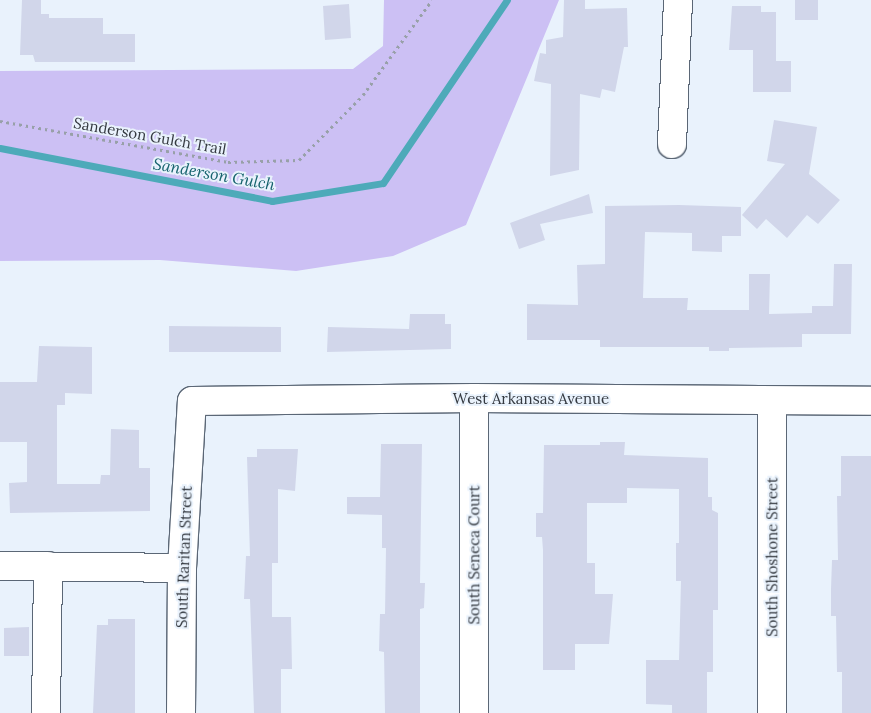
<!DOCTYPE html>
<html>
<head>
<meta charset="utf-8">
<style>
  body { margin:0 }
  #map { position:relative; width:871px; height:713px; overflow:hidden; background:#e9f2fc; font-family:Lora,serif }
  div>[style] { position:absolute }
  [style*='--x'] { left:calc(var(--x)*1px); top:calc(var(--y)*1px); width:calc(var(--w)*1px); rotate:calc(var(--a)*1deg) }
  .green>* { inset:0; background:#ccc0f4 }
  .stream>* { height:7px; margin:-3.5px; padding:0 3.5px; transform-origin:3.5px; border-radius:3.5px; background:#4daab9 }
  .building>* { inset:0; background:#d1d6ea }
  .path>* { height:3px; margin-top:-1.5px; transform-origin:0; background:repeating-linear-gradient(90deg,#98a0a8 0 2.5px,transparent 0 6.5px) }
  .roads { filter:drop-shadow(1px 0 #5b6776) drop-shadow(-1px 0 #5b6776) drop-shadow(0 1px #5b6776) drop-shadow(0 -1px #5b6776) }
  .minor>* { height:28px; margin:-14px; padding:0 14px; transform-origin:14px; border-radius:14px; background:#fff }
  span { translate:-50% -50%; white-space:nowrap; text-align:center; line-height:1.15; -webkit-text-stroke:4px #e9f2fc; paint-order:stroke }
  .street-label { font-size:15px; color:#343940 }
  .water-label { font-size:16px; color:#15626d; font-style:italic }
</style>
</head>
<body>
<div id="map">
  <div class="green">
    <i style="clip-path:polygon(384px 0,559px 0,466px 225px,393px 256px,296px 271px,160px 260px,0 261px,0 71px,353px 69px,383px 46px)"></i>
  </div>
  <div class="stream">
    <i style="--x:0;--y:148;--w:277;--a:11"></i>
    <i style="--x:272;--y:201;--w:112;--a:-9.2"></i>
    <i style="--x:383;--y:183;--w:221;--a:-55.9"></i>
  </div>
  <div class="building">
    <i style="clip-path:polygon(22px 0,41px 0,41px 14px,49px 14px,49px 18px,103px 18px,103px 34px,135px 34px,135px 62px,35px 62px,33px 55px,20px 55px)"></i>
    <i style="clip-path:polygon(564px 0,585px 0,585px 9px,627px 8px,628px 47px,624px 47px,615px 92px,602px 89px,600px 98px,580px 94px,579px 170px,550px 176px,551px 84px,534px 81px,540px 53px,546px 54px,546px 40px,563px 37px)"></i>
    <i style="clip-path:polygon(795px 0,818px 0,818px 20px,795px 20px)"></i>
    <i style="clip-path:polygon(349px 4px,351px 38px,325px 40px,323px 6px)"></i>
    <i style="clip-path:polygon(732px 6px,761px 6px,761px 12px,776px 12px,776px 61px,791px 61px,791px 92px,753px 92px,753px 50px,729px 50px)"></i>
    <i style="clip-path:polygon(774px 120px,817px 127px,809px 174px,840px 200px,818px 224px,807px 215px,787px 238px,766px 219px,757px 229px,742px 215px,785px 164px,767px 161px)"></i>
    <i style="clip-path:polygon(589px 194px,593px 213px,540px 224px,545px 240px,519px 249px,510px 223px)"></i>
    <i style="clip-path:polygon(679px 205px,741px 207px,741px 236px,722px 236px,722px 252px,692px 251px,692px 233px,645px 232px,643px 298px,688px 298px,687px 310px,749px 310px,749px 274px,770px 274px,769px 314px,812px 313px,812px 306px,833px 306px,834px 264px,852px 264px,851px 334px,802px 334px,802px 347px,729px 348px,729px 351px,709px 351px,709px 347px,600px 347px,600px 340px,527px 340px,527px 304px,578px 305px,577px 265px,605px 264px,605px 206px)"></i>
    <i style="clip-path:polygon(410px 314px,445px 314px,445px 324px,451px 324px,451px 349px,327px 352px,328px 327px,409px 329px)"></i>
    <i style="clip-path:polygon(169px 326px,281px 327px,281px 352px,169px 352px)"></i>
    <i style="clip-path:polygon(39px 346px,92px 347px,92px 394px,65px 393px,65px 405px,57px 405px,57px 484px,100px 484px,101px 475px,110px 475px,111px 429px,139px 430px,139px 468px,150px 468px,150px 511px,10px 513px,9px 483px,27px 482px,27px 442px,0 442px,0 382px,37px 382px)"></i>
    <i style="clip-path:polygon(600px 442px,625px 442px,624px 455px,708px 458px,708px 497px,712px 497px,712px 510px,718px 513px,718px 610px,713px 610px,713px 672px,707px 672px,707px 713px,672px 713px,672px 705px,646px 704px,646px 660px,679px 660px,681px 581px,676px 581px,676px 543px,679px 543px,679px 489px,627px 488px,627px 503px,587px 503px,587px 563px,595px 563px,595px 594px,613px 594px,609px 644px,575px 644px,575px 670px,543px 670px,543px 550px,542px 537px,536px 537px,536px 513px,543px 513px,544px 445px,600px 445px)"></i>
    <i style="clip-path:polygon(381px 444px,422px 444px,420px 583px,425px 583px,424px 608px,420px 609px,420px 713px,385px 713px,384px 652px,379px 651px,380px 614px,385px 614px,386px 548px,382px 548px,382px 515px,347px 514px,347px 497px,380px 497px)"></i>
    <i style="clip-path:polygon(257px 449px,298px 449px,295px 491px,278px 489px,278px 563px,272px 563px,272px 617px,291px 617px,292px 669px,281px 669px,281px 713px,254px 713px,250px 599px,244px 599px,246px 556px,250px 556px,247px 457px,257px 457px)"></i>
    <i style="clip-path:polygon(841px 456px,871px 456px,871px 713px,842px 713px,842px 672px,837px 672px,836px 616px,831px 616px,831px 589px,832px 560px,838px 560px,837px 496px,841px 496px)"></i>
    <i style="clip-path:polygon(108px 619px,135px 619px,135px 713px,93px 713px,97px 625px,108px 625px)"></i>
    <i style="clip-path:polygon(29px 627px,29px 656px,4px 656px,4px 628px)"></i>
  </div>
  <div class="path">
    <i style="--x:0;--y:121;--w:232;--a:10.2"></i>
    <i style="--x:228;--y:162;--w:71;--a:-1.6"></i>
    <i style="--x:299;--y:160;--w:91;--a:-45.4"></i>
    <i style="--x:363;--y:95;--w:117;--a:-54"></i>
  </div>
  <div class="roads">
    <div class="minor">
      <i style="--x:672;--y:144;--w:144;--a:-87.6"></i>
      <i style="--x:772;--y:401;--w:312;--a:90"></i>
      <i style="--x:0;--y:566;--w:182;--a:0.6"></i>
      <i style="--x:46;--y:713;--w:147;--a:-89.2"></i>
      <i style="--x:181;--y:713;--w:145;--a:-89.6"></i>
      <i style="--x:182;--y:568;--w:167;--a:-86.6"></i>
      <i style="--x:192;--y:401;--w:282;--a:-0.6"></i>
      <i style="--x:474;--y:398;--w:397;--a:0.4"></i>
      <i style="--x:474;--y:713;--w:315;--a:-90"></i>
    </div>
  </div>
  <div class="street-label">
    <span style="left:150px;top:136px;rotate:10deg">Sanderson Gulch Trail</span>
    <span style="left:531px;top:399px">West Arkansas Avenue</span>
    <span style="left:474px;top:555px;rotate:-90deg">South Seneca Court</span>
    <span style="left:184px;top:557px;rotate:-88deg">South Raritan Street</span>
    <span style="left:772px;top:557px;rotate:-90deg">South Shoshone Street</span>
  </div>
  <div class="water-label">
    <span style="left:214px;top:174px;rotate:10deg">Sanderson Gulch</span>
  </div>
</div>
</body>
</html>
